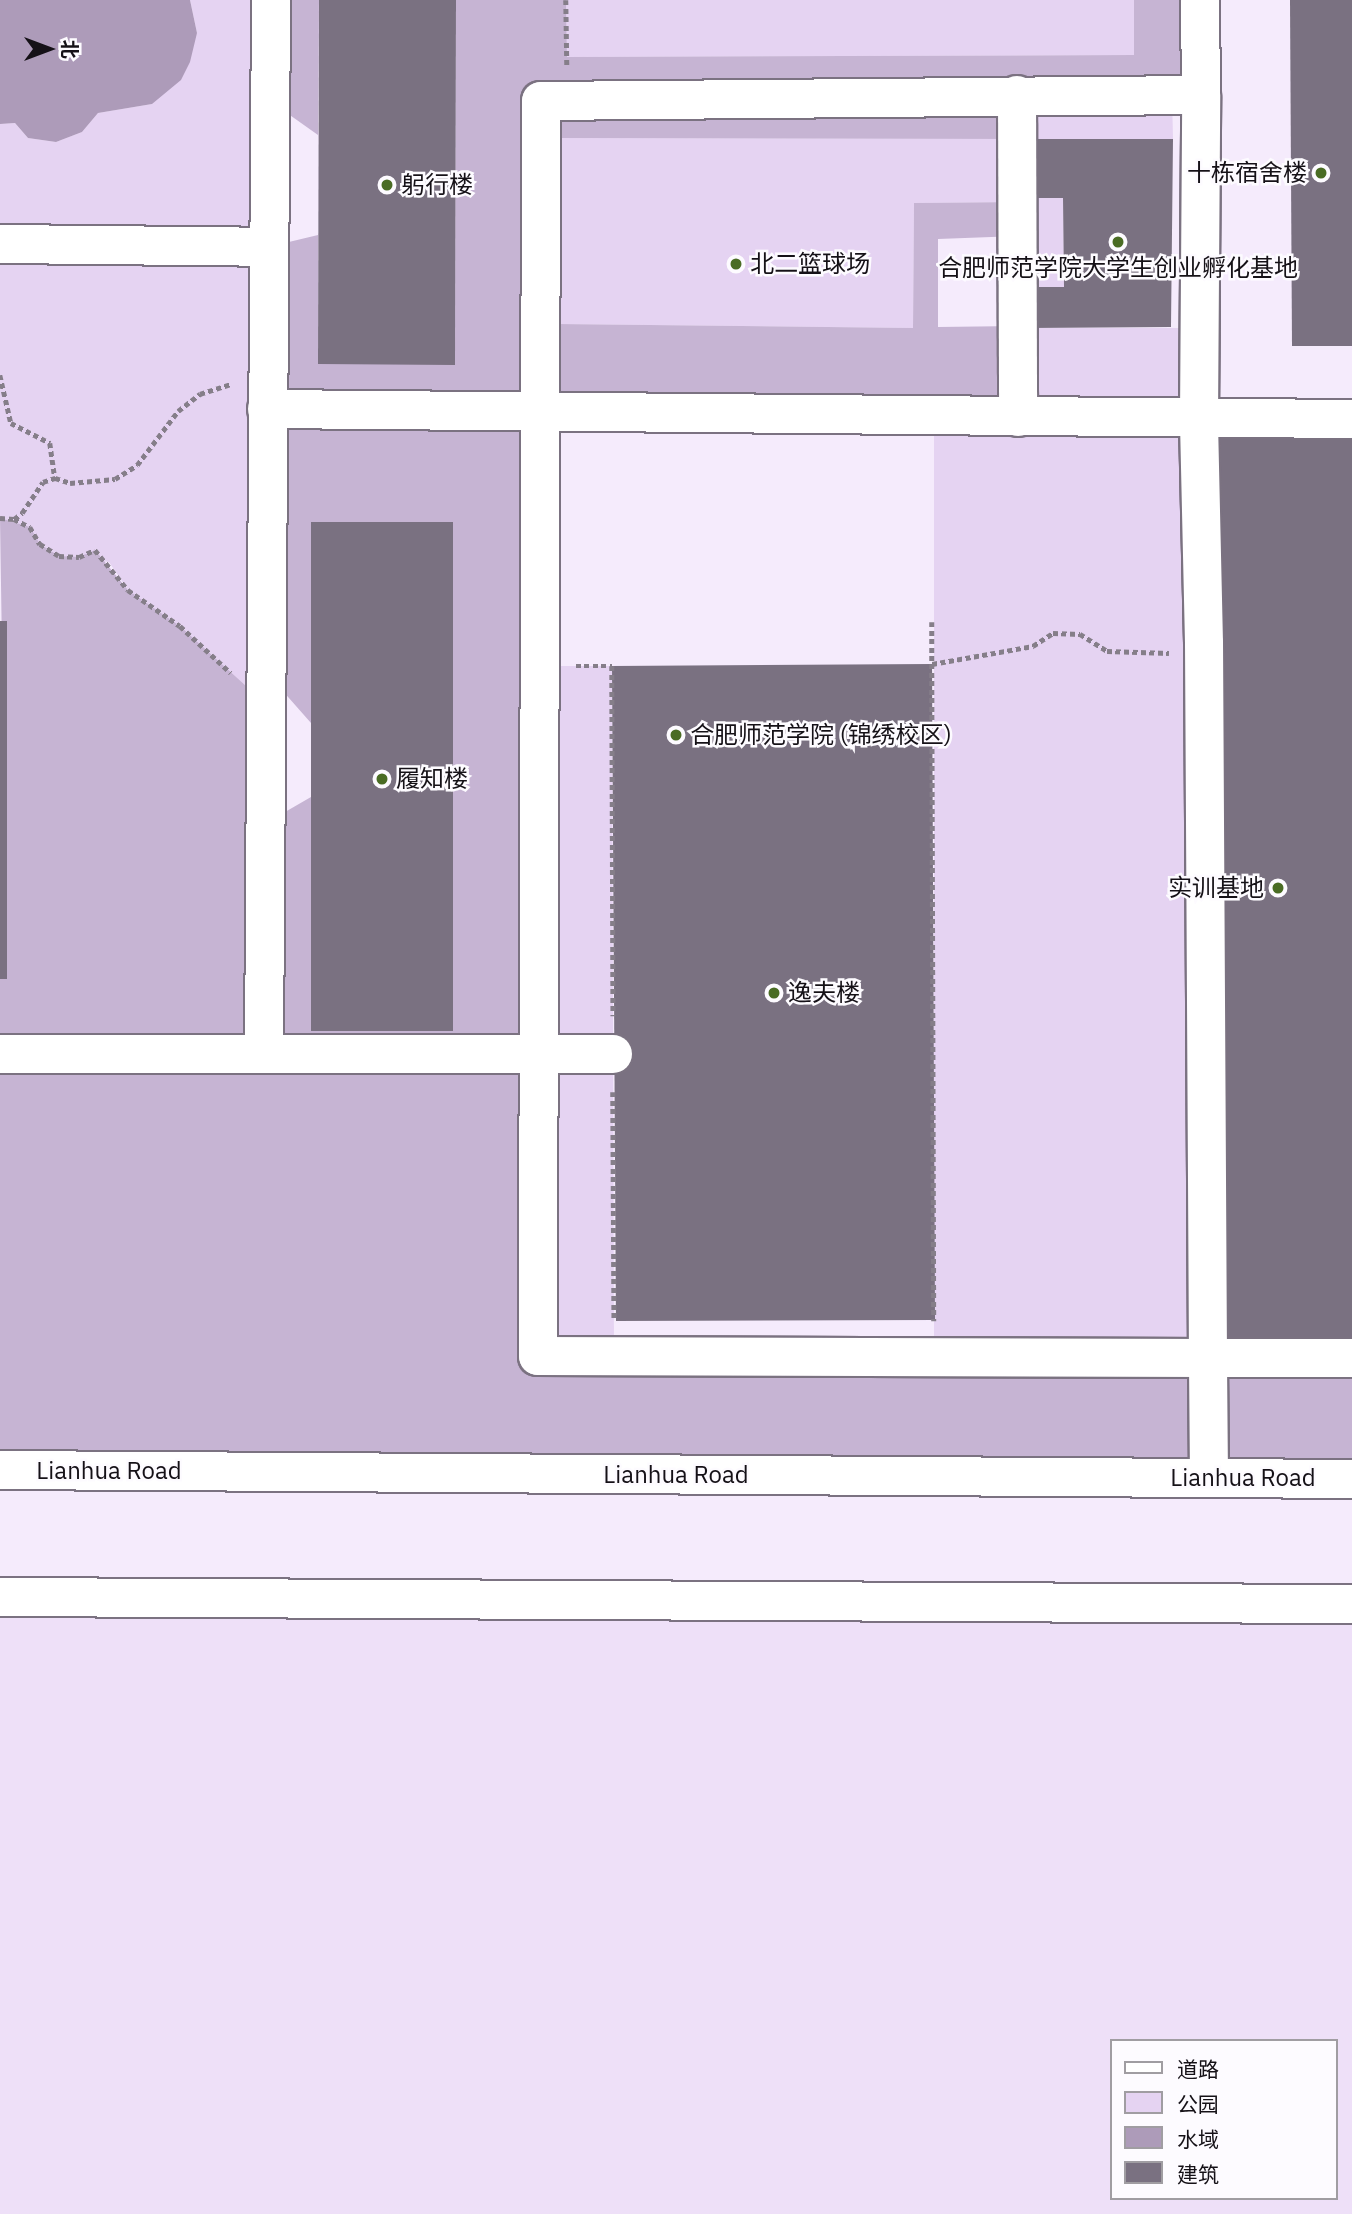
<!DOCTYPE html>
<html>
<head>
<meta charset="utf-8">
<style>
  body { margin:0 }
  #map { position:relative; width:1352px; height:2214px; overflow:hidden; background:#f5ebfc; font-family:"IBM Plex Sans","Noto Sans SC",sans-serif }
  div>[style] { position:absolute }
  [style*='--x'] { left:calc(var(--x)*1px); top:calc(var(--y)*1px); width:calc(var(--w)*1px); rotate:calc(var(--a)*1deg) }
  .built>* { inset:0; background:#eee0f8 }
  .green>* { inset:0; background:#e5d3f2 }
  .forest>* { inset:0; background:#c6b4d3 }
  .water>* { inset:0; background:#ad9bb9 }
  .building>* { inset:0; background:#7a7181 }
  .path>* { height:4.5px; margin-top:-2.25px; transform-origin:0; background:repeating-linear-gradient(90deg,#857e89 0 5px,transparent 0 8.5px) }
  .roads { filter:drop-shadow(2px 0 #7b7281) drop-shadow(-2px 0 #7b7281) drop-shadow(0 2px #7b7281) drop-shadow(0 -2px #7b7281) }
  .minor>* { height:38px; margin:-19px; padding:0 19px; transform-origin:19px; border-radius:19px; background:#fff }
  .major>* { height:38px; margin:-19px; padding:0 19px; transform-origin:19px; border-radius:19px; background:#fff }
  .dots>* { width:19px; height:19px; translate:-50% -50%; box-sizing:border-box; border:4px solid #fdfbff; border-radius:50% }
  span { translate:-50% -50%; white-space:nowrap; text-align:center; line-height:1.15; -webkit-text-stroke:5px #fdfbff; paint-order:stroke }
  .poi-label { font-size:24px; color:#151117 }
  .right { translate:-100% -50%; text-align:right }
  .left { translate:0 -50%; text-align:left }
  .street-label { font-size:24px; color:#151117 }
  .legend { position:absolute; left:1110px; top:2039px; width:228px; height:161px; box-sizing:border-box; background:#fdfbff; border:2px solid #a09da2; margin:0; padding:9px 12px; list-style:none; font-size:21px; color:#151117 }
  .legend li { display:flex; align-items:center; gap:14px; height:35px }
  .legend b { width:35px; border:2px solid #a09da2 }
  .north { position:absolute; left:14px; top:14px; width:70px; height:70px; -webkit-text-stroke:5px #fdfbff; paint-order:stroke; rotate:90deg; font-size:19px; font-weight:700; line-height:28px; text-align:center; color:#151117 }
  .north::after { content:''; display:block; margin:auto; width:24px; height:32px; background:#151117; clip-path:polygon(50% 0,100% 100%,50% 72%,0 100%) }
</style>
</head>
<body>
<div id="map">
  <div class="built">
    <i style="clip-path:polygon(evenodd,0 1597px,1352px 1604px,1352px 2214px,0 2214px,0 1597px,1112px 2041px,1336px 2041px,1336px 2198px,1112px 2198px,1112px 2041px)"></i>
  </div>
  <div class="green">
    <i style="clip-path:polygon(190px 0,271px 0,266px 704px,180px 626px,128px 590px,109px 562px,59px 556px,40px 544px,29px 527px,0 518px,0 124px,15px 123px,28px 138px,56px 142px,82px 132px,98px 113px,152px 104px,197px 33px)"></i>
    <i style="clip-path:polygon(566px 0,1134px 0,1134px 55px,567px 57px)"></i>
    <i style="clip-path:polygon(1017px 95px,1172px 95px,1173px 139px,1033px 140px,1063px 198px,1064px 287px,1029px 287px,1029px 328px,1199px 328px,1208px 1358px,934px 1357px,934px 416px,1018px 416px,1017px 202px,914px 203px,913px 328px,558px 324px,559px 138px,1017px 139px)"></i>
    <i style="clip-path:polygon(540px 666px,612px 666px,614px 1357px,538px 1356px)"></i>
  </div>
  <div class="forest">
    <i style="clip-path:polygon(271px 0,319px 0,318px 135px,270px 101px)"></i>
    <i style="clip-path:polygon(456px 0,566px 0,567px 57px,1134px 55px,1134px 0,1200px 0,1201px 95px,1017px 96px,1019px 139px,559px 138px,558px 324px,913px 328px,914px 203px,1019px 202px,1019px 236px,938px 239px,938px 327px,1018px 326px,1018px 417px,541px 412px,538px 1356px,1352px 1358px,1352px 1479px,0 1470px,0 979px,7px 978px,0 518px,30px 527px,40px 544px,59px 556px,79px 557px,95px 550px,128px 590px,180px 626px,266px 704px,266px 823px,311px 797px,311px 1031px,453px 1031px,453px 522px,311px 723px,266px 672px,268px 247px,318px 235px,318px 364px,455px 364px)"></i>
  </div>
  <div class="water">
    <i style="clip-path:polygon(0 0,190px 0,197px 33px,190px 62px,181px 80px,152px 104px,98px 113px,82px 132px,56px 142px,28px 138px,15px 123px,0 124px)"></i>
  </div>
  <div class="building">
    <i style="clip-path:polygon(319px 0,456px 0,455px 365px,318px 364px)"></i>
    <i style="clip-path:polygon(1290px 0,1352px 0,1352px 346px,1292px 346px)"></i>
    <i style="clip-path:polygon(1033px 139px,1173px 139px,1171px 327px,1029px 328px,1029px 287px,1064px 287px,1063px 198px,1033px 198px)"></i>
    <i style="clip-path:polygon(1199px 417px,1352px 419px,1352px 1358px,1208px 1358px)"></i>
    <i style="clip-path:polygon(311px 522px,453px 522px,453px 1031px,311px 1031px)"></i>
    <i style="clip-path:polygon(0 621px,7px 621px,7px 979px,0 979px)"></i>
    <i style="clip-path:polygon(932px 664px,935px 1320px,616px 1321px,612px 666px)"></i>
  </div>
  <div class="path">
    <i style="--x:566;--y:0;--w:66;--a:89.1"></i>
    <i style="--x:0;--y:375;--w:49;--a:77.1"></i>
    <i style="--x:11;--y:423;--w:44;--a:27.1"></i>
    <i style="--x:50;--y:443;--w:35;--a:82"></i>
    <i style="--x:0;--y:518;--w:14;--a:4"></i>
    <i style="--x:14;--y:519;--w:10;--a:-37"></i>
    <i style="--x:22;--y:513;--w:37;--a:-56"></i>
    <i style="--x:43;--y:482;--w:13;--a:-18"></i>
    <i style="--x:55;--y:478;--w:16;--a:18"></i>
    <i style="--x:70;--y:483;--w:45;--a:-5.1"></i>
    <i style="--x:115;--y:479;--w:26;--a:-32"></i>
    <i style="--x:137;--y:465;--w:68;--a:-52.8"></i>
    <i style="--x:178;--y:411;--w:28;--a:-38"></i>
    <i style="--x:200;--y:394;--w:33;--a:-18"></i>
    <i style="--x:14;--y:519;--w:18;--a:27"></i>
    <i style="--x:30;--y:527;--w:20;--a:60"></i>
    <i style="--x:40;--y:544;--w:22;--a:32"></i>
    <i style="--x:59;--y:556;--w:20;--a:3"></i>
    <i style="--x:79;--y:557;--w:17;--a:-24"></i>
    <i style="--x:95;--y:550;--w:52;--a:50.5"></i>
    <i style="--x:128;--y:590;--w:63;--a:34.7"></i>
    <i style="--x:180;--y:626;--w:69;--a:42.7"></i>
    <i style="--x:932;--y:622;--w:42;--a:90"></i>
    <i style="--x:932;--y:664;--w:103;--a:-10.1"></i>
    <i style="--x:1033;--y:646;--w:24;--a:-33"></i>
    <i style="--x:1053;--y:633;--w:27;--a:2"></i>
    <i style="--x:1080;--y:634;--w:32;--a:32"></i>
    <i style="--x:1107;--y:651;--w:62;--a:1.8"></i>
    <i style="--x:932;--y:664;--w:657;--a:89.83"></i>
    <i style="--x:576;--y:666;--w:36;--a:0"></i>
    <i style="--x:612;--y:666;--w:350;--a:89.8"></i>
    <i style="--x:613;--y:1092;--w:229;--a:89.7"></i>
  </div>
  <div class="roads">
    <div class="minor">
      <i style="--x:1200;--y:0;--w:95;--a:89.4"></i>
      <i style="--x:1017;--y:95;--w:322;--a:89.8"></i>
      <i style="--x:0;--y:244;--w:268;--a:0.6"></i>
      <i style="--x:267;--y:409;--w:1085;--a:0.53"></i>
      <i style="--x:0;--y:1054;--w:613;--a:0"></i>
      <i style="--x:264;--y:1054;--w:1054;--a:-89.62"></i>
      <i style="--x:1209;--y:1478;--w:120;--a:-90.5"></i>
      <i style="--x:1208;--y:1358;--w:715;--a:-90.32"></i>
      <i style="--x:1204;--y:643;--w:226;--a:-91.3"></i>
      <i style="--x:1199;--y:417;--w:322;--a:-89.6"></i>
      <i style="--x:1201;--y:95;--w:660;--a:179.48"></i>
      <i style="--x:541;--y:101;--w:1255;--a:90.14"></i>
      <i style="--x:538;--y:1356;--w:670;--a:0.17"></i>
      <i style="--x:1208;--y:1358;--w:144;--a:0"></i>
    </div>
    <div class="major">
      <i style="--x:0;--y:1470;--w:1352;--a:0.38"></i>
      <i style="--x:0;--y:1597;--w:1352;--a:0.3"></i>
    </div>
  </div>
  <div class="dots">
    <i style="left:1321px;top:173px;background:#4a6c24"></i>
    <i style="left:387px;top:185px;background:#4a6c24"></i>
    <i style="left:1118px;top:242px;background:#4a6c24"></i>
    <i style="left:736px;top:264px;background:#4a6c24"></i>
    <i style="left:676px;top:735px;background:#4a6c24"></i>
    <i style="left:382px;top:779px;background:#4a6c24"></i>
    <i style="left:1278px;top:888px;background:#4a6c24"></i>
    <i style="left:774px;top:993px;background:#4a6c24"></i>
  </div>
  <div class="poi-label">
    <span class="right" style="left:1307px;top:173px">十栋宿舍楼</span>
    <span class="left" style="left:401px;top:185px">躬行楼</span>
    <span class="left" style="left:750px;top:264px">北二篮球场</span>
    <span style="left:1118px;top:268px">合肥师范学院大学生创业孵化基地</span>
    <span class="left" style="left:690px;top:735px">合肥师范学院 (锦绣校区)</span>
    <span class="left" style="left:396px;top:779px">履知楼</span>
    <span class="right" style="left:1264px;top:888px">实训基地</span>
    <span class="left" style="left:788px;top:993px">逸夫楼</span>
  </div>
  <div class="street-label">
    <span style="left:109px;top:1471px">Lianhua Road</span>
    <span style="left:676px;top:1475px">Lianhua Road</span>
    <span style="left:1243px;top:1478px">Lianhua Road</span>
  </div>
  <ul class="legend">
  <li><b style="height:9px;background:#fff"></b>道路</li>
  <li><b style="height:19px;background:#e5d3f2"></b>公园</li>
  <li><b style="height:19px;background:#ad9bb9"></b>水域</li>
  <li><b style="height:19px;background:#7a7181"></b>建筑</li>
  </ul>
  <div class="north">北</div>
</div>
</body>
</html>
